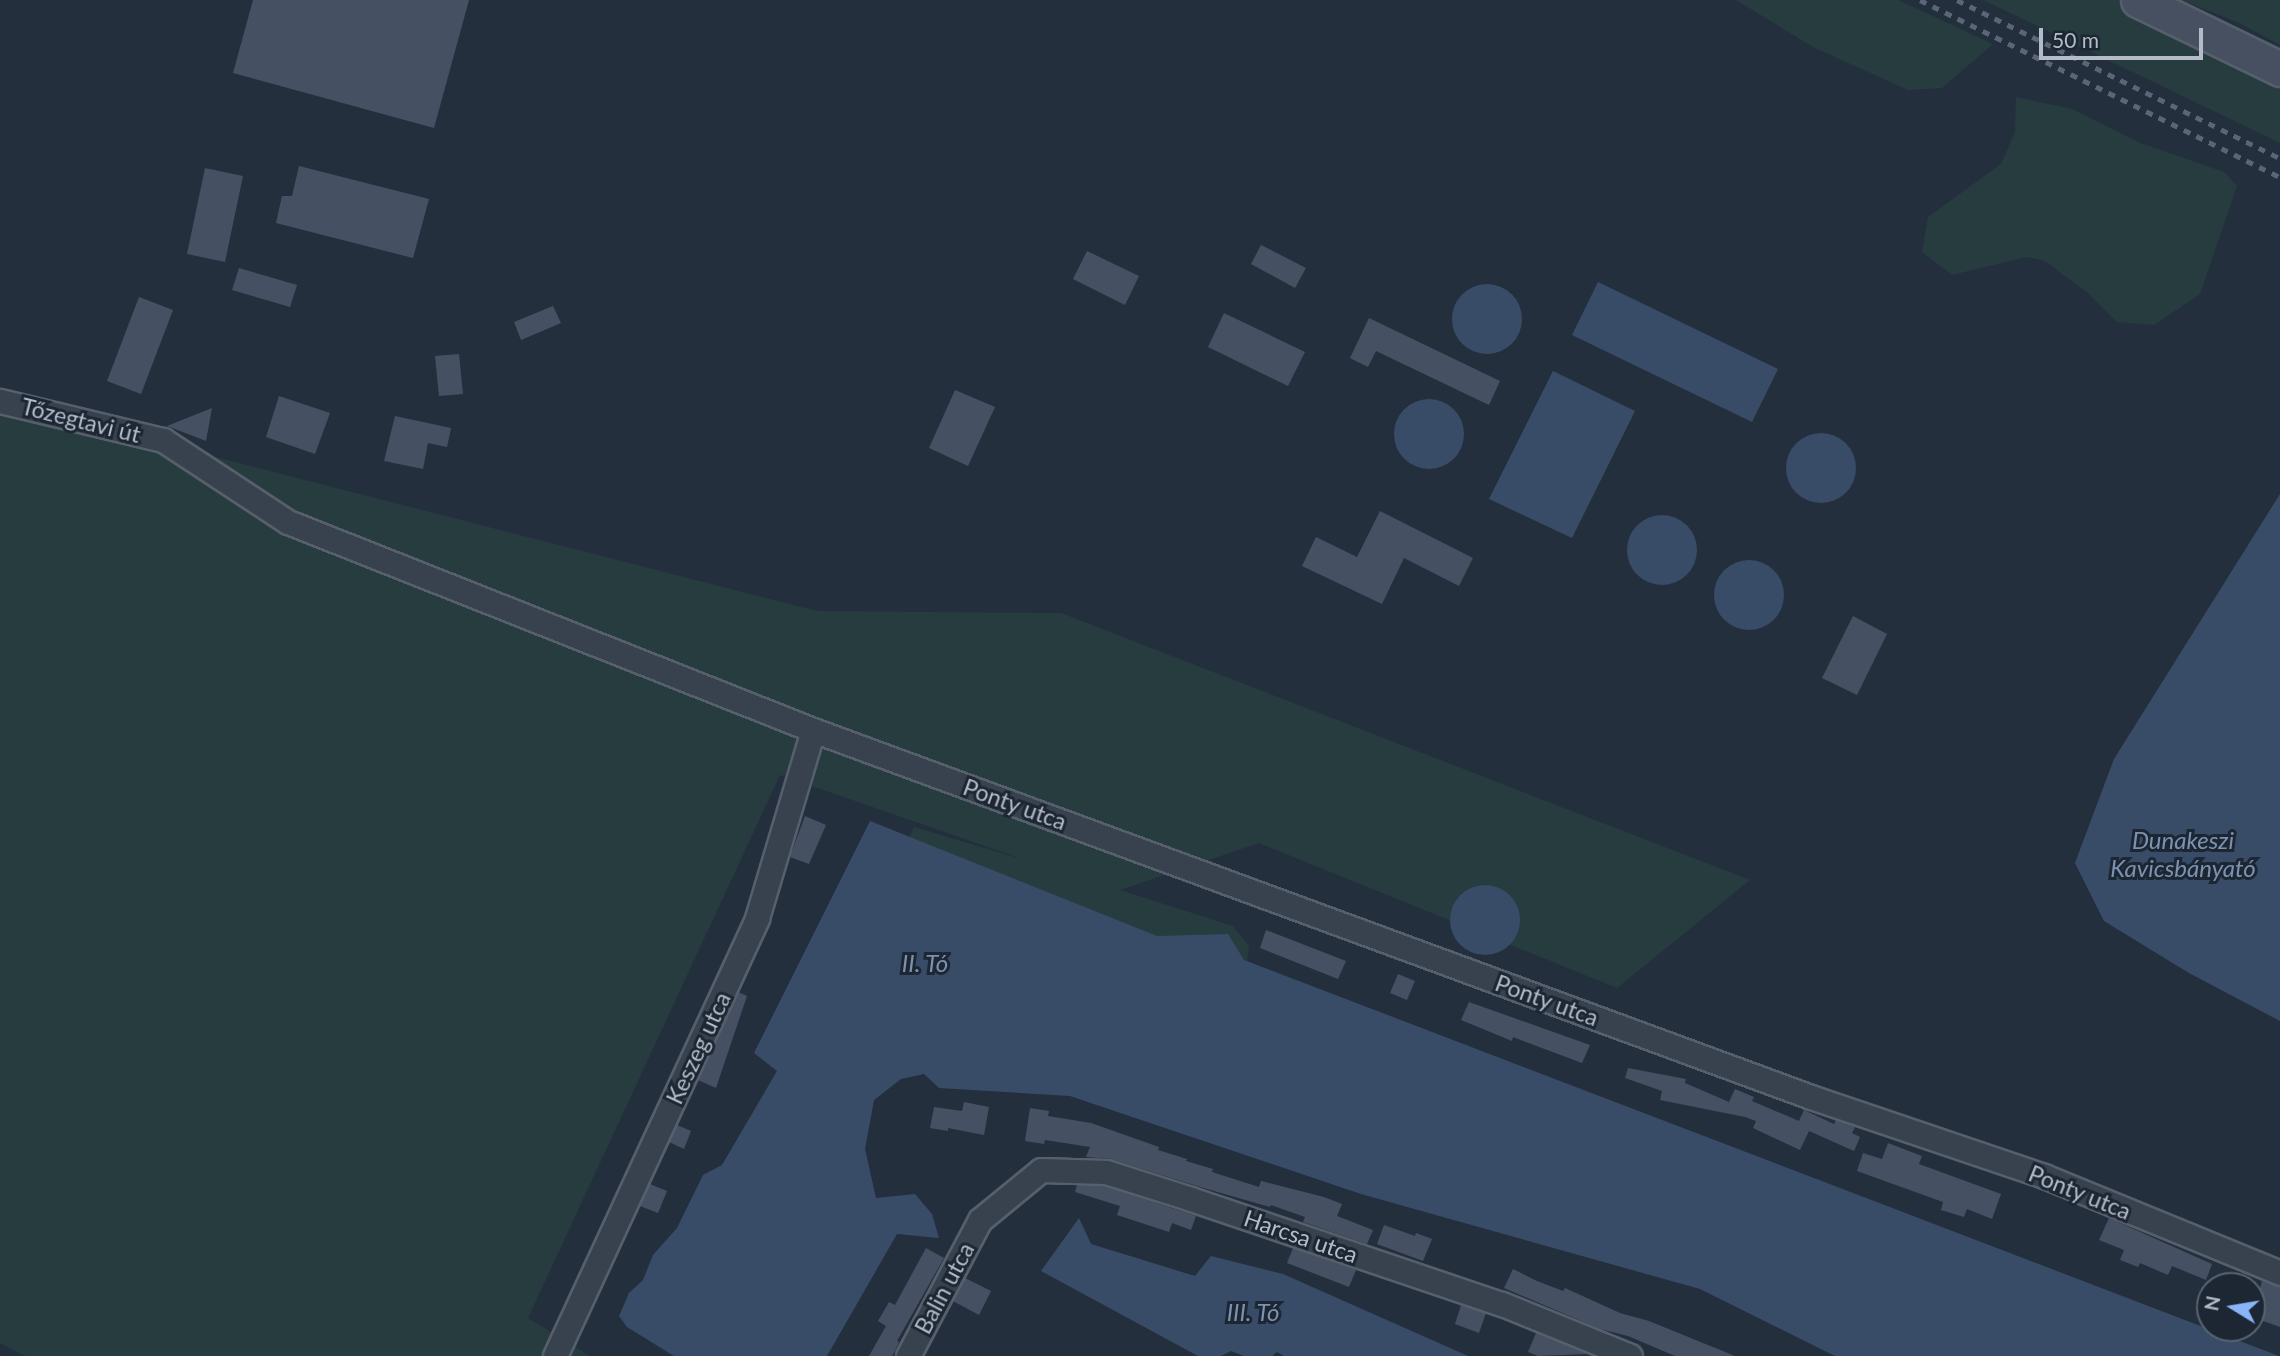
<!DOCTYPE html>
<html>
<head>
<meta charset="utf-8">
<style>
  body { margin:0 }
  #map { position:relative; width:2280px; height:1356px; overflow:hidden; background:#242f3e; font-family:Lato,sans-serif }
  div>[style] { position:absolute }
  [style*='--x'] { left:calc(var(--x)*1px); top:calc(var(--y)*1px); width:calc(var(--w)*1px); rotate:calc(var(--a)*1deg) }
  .green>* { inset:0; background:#263c3f }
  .water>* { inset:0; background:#394c67 }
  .round { border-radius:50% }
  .building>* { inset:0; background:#455162 }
  .roads { filter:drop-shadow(2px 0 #565f6c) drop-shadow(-2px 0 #565f6c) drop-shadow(0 2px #565f6c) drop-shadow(0 -2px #565f6c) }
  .street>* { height:23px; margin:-11.5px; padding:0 11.5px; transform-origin:11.5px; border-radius:11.5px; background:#38414e }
  .secondary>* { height:33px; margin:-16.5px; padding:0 16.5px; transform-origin:16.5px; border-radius:16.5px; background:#465061 }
  .rail>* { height:5px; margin-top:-2.5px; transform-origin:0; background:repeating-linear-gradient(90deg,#5a6575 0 7px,transparent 0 14px) }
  span { translate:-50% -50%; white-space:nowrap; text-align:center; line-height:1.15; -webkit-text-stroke:6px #1d2633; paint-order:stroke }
  .street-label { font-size:23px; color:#b4bcc9 }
  .water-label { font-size:24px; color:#7c92b1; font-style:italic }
  .north { position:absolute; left:2196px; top:1272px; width:70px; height:70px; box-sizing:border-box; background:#1d2633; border:2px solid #59626f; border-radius:50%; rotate:281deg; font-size:19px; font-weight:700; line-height:28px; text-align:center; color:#b4bcc9 }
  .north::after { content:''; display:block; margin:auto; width:24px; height:32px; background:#8ab4f8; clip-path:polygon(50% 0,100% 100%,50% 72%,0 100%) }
  .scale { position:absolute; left:2039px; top:28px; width:164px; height:32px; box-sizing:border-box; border:4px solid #b4bcc9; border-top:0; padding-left:9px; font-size:21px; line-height:24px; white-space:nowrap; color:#b4bcc9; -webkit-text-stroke:5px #1d2633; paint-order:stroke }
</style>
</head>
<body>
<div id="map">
  <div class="green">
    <i style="clip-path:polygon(1736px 0,1898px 0,1993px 44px,1942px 88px,1908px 90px,1813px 47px)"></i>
    <i style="clip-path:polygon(1983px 0,2139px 0,2280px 69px,2280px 143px)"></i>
    <i style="clip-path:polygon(2182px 0,2280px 0,2280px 45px,2241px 24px)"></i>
    <i style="clip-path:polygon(2016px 97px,2072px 109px,2138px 142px,2224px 172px,2237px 186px,2200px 294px,2154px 325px,2117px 322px,2089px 294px,2045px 261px,2027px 257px,1952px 275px,1922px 252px,1928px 217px,2001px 164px,2015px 132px)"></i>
    <i style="clip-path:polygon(0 408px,188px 450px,817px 611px,1061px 613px,1750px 880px,1617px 988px,1259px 843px,1120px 890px,1233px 926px,1249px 946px,1237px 1043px,818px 1041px,914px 827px,1025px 860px,780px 775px,528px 1318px,590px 1356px,25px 1356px,0 1343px)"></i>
  </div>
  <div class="water">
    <i style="clip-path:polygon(1598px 282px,1778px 369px,1752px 422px,1572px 335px)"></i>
    <i class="round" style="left:1452px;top:284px;width:70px;height:70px"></i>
    <i style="clip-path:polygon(1553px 371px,1635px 411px,1572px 538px,1489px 499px)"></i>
    <i class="round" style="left:1394px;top:399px;width:70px;height:70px"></i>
    <i class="round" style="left:1786px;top:433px;width:70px;height:70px"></i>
    <i style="clip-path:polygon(2280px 494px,2280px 1021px,2189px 973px,2104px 921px,2075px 863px,2114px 759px)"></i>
    <i class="round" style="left:1627px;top:515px;width:70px;height:70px"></i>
    <i class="round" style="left:1714px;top:560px;width:70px;height:70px"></i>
    <i style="clip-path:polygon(870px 821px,1157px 936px,1228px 934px,1244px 960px,2279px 1356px,1835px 1356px,1700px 1289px,1361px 1194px,1070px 1096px,939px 1088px,924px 1074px,901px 1079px,874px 1100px,865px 1149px,876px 1198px,915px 1194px,932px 1214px,939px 1238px,897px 1234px,827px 1356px,674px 1356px,627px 1327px,619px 1316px,629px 1293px,643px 1280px,653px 1255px,677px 1228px,703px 1175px,722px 1165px,777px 1071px,754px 1053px)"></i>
    <i class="round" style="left:1450px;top:885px;width:70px;height:70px"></i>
    <i style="clip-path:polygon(1079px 1218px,1091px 1244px,1195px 1276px,1211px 1256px,1283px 1274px,1468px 1356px,1284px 1356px,1277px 1352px,1272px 1356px,1244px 1356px,1231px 1351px,1221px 1356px,1198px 1356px,1041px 1271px)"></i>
  </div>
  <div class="building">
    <i style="clip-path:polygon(253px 0,469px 0,434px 128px,233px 73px)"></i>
    <i style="clip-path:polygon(299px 166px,429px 199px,413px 258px,276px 223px,282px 196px,292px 196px)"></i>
    <i style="clip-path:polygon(205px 168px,243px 176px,225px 262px,187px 254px)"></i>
    <i style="clip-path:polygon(1261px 245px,1306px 268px,1295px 288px,1251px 264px)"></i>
    <i style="clip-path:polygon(1087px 251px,1139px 276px,1125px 305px,1073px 279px)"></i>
    <i style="clip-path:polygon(239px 268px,297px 285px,290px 307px,232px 290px)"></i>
    <i style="clip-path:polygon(139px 297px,173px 310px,141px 394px,107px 381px)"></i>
    <i style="clip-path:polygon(553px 306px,561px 323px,521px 340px,514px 322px)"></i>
    <i style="clip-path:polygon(1224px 313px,1305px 352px,1288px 386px,1208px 347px)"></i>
    <i style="clip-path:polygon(1369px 318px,1500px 381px,1489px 405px,1376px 351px,1368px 367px,1350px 358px)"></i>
    <i style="clip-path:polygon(459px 354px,463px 394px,439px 396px,435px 356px)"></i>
    <i style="clip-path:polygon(955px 390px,995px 407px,968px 466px,929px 448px)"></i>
    <i style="clip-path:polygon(279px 396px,330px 413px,315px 454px,266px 437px)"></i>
    <i style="clip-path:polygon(212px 408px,206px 441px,167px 426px)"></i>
    <i style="clip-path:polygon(395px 416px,451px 428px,447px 447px,428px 443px,423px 469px,384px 461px)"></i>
    <i style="clip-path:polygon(1380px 511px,1473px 558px,1459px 586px,1404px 558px,1382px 604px,1302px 566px,1316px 537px,1357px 557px)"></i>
    <i style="clip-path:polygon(1853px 616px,1887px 634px,1857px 695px,1822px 678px)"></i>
    <i style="clip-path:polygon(805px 816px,826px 825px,809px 864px,790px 857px)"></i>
    <i style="clip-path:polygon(1266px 930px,1346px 961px,1338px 979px,1260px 948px)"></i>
    <i style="clip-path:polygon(1398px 974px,1415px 981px,1407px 1000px,1390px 993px)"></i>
    <i style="clip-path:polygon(738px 992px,747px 996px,716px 1088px,698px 1080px)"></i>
    <i style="clip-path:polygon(1469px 1002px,1590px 1045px,1582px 1063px,1513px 1037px,1512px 1041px,1461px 1020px)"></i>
    <i style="clip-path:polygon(1628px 1068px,1686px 1079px,1685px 1083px,1729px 1102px,1735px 1089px,1754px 1097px,1752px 1101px,1799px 1121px,1804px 1110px,1834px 1124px,1836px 1120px,1846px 1124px,1855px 1127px,1852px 1133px,1860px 1137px,1854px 1151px,1809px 1131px,1800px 1150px,1753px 1128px,1756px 1121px,1745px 1117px,1660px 1100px,1662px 1091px,1625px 1078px)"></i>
    <i style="clip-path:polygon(964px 1102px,989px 1107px,984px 1135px,948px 1128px,948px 1131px,930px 1128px,934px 1107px,962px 1111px)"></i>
    <i style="clip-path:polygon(1030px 1108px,1049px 1111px,1048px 1116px,1091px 1123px,1159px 1147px,1158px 1150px,1187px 1159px,1186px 1161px,1213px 1169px,1212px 1172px,1259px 1187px,1261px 1181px,1324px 1197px,1342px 1204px,1337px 1216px,1373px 1230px,1367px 1244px,1303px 1222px,1305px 1217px,1271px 1205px,1270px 1207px,1207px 1189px,1110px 1159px,1086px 1157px,1090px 1147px,1045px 1140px,1044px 1144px,1025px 1141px)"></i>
    <i style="clip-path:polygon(677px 1125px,691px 1131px,684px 1149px,669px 1142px)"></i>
    <i style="clip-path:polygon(1888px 1143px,1922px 1156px,1919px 1164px,2001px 1194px,1992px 1219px,1967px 1209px,1964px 1217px,1941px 1210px,1943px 1202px,1857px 1171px,1863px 1153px,1882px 1159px)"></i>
    <i style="clip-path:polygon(650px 1184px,667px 1191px,658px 1213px,640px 1206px)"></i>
    <i style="clip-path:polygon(1077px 1185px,1104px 1186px,1196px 1216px,1191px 1230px,1172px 1223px,1169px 1232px,1117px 1215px,1120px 1206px,1075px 1192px)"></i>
    <i style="clip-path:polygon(2109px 1218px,2212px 1264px,2206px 1280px,2172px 1266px,2168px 1275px,2140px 1263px,2138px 1267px,2120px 1260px,2124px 1250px,2099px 1240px)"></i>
    <i style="clip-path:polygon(1384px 1225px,1415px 1236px,1416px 1233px,1432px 1239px,1423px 1261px,1377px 1244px)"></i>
    <i style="clip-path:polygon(926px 1248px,944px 1258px,897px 1341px,899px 1342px,895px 1351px,892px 1356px,869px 1356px,886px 1326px,878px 1321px,889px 1302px,895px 1305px)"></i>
    <i style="clip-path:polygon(1293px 1248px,1356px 1270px,1349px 1287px,1287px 1263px)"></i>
    <i style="clip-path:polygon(1513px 1269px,1537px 1281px,1563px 1291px,1565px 1288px,1620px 1313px,1649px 1321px,1735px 1356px,1675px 1356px,1628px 1336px,1600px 1329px,1504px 1288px)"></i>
    <i style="clip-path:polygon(965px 1278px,991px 1291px,979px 1315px,953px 1301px)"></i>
    <i style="clip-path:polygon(2262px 1281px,2280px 1287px,2280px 1327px,2252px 1317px)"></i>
    <i style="clip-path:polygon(1461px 1305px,1486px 1313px,1479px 1333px,1455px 1324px)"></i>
    <i style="clip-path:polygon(1536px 1333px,1588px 1354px,1538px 1356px,1528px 1352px)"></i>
  </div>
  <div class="roads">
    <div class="street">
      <i style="--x:0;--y:401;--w:168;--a:13.5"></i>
      <i style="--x:163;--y:440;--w:149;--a:33.3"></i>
      <i style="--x:288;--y:522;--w:565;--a:21.61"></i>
      <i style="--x:813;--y:730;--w:1063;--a:20.19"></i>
      <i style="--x:1811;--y:1097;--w:246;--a:18.7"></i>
      <i style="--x:2044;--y:1176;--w:255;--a:22.3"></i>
      <i style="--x:555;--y:1356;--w:482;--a:-65.2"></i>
      <i style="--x:757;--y:918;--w:196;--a:-73.4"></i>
      <i style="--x:908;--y:1356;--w:154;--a:-62.1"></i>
      <i style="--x:980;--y:1220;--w:79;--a:-39.3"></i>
      <i style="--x:1041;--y:1170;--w:65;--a:1.8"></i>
      <i style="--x:1106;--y:1172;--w:89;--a:17.6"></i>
      <i style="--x:1191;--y:1199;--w:328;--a:18.7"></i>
      <i style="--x:1502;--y:1304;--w:138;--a:22.1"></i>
    </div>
    <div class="secondary">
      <i style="--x:2138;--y:0;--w:158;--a:25.9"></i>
    </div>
  </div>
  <div class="rail">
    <i style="--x:1920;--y:0;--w:401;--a:26.2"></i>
    <i style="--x:1957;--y:0;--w:360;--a:26.1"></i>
  </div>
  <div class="street-label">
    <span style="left:81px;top:420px;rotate:14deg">Tőzegtavi út</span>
    <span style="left:1015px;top:804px;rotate:20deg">Ponty utca</span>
    <span style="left:1547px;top:1000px;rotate:20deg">Ponty utca</span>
    <span style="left:698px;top:1048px;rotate:-65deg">Keszeg utca</span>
    <span style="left:2080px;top:1192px;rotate:22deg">Ponty utca</span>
    <span style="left:1301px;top:1236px;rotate:19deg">Harcsa utca</span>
    <span style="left:944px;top:1288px;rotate:-62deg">Balin utca</span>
  </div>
  <div class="water-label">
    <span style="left:2183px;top:854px">Dunakeszi<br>Kavicsbányató</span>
    <span style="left:925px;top:963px">II. Tó</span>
    <span style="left:1253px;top:1312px">III. Tó</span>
  </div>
  <div class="north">N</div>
  <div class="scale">50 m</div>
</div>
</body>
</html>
